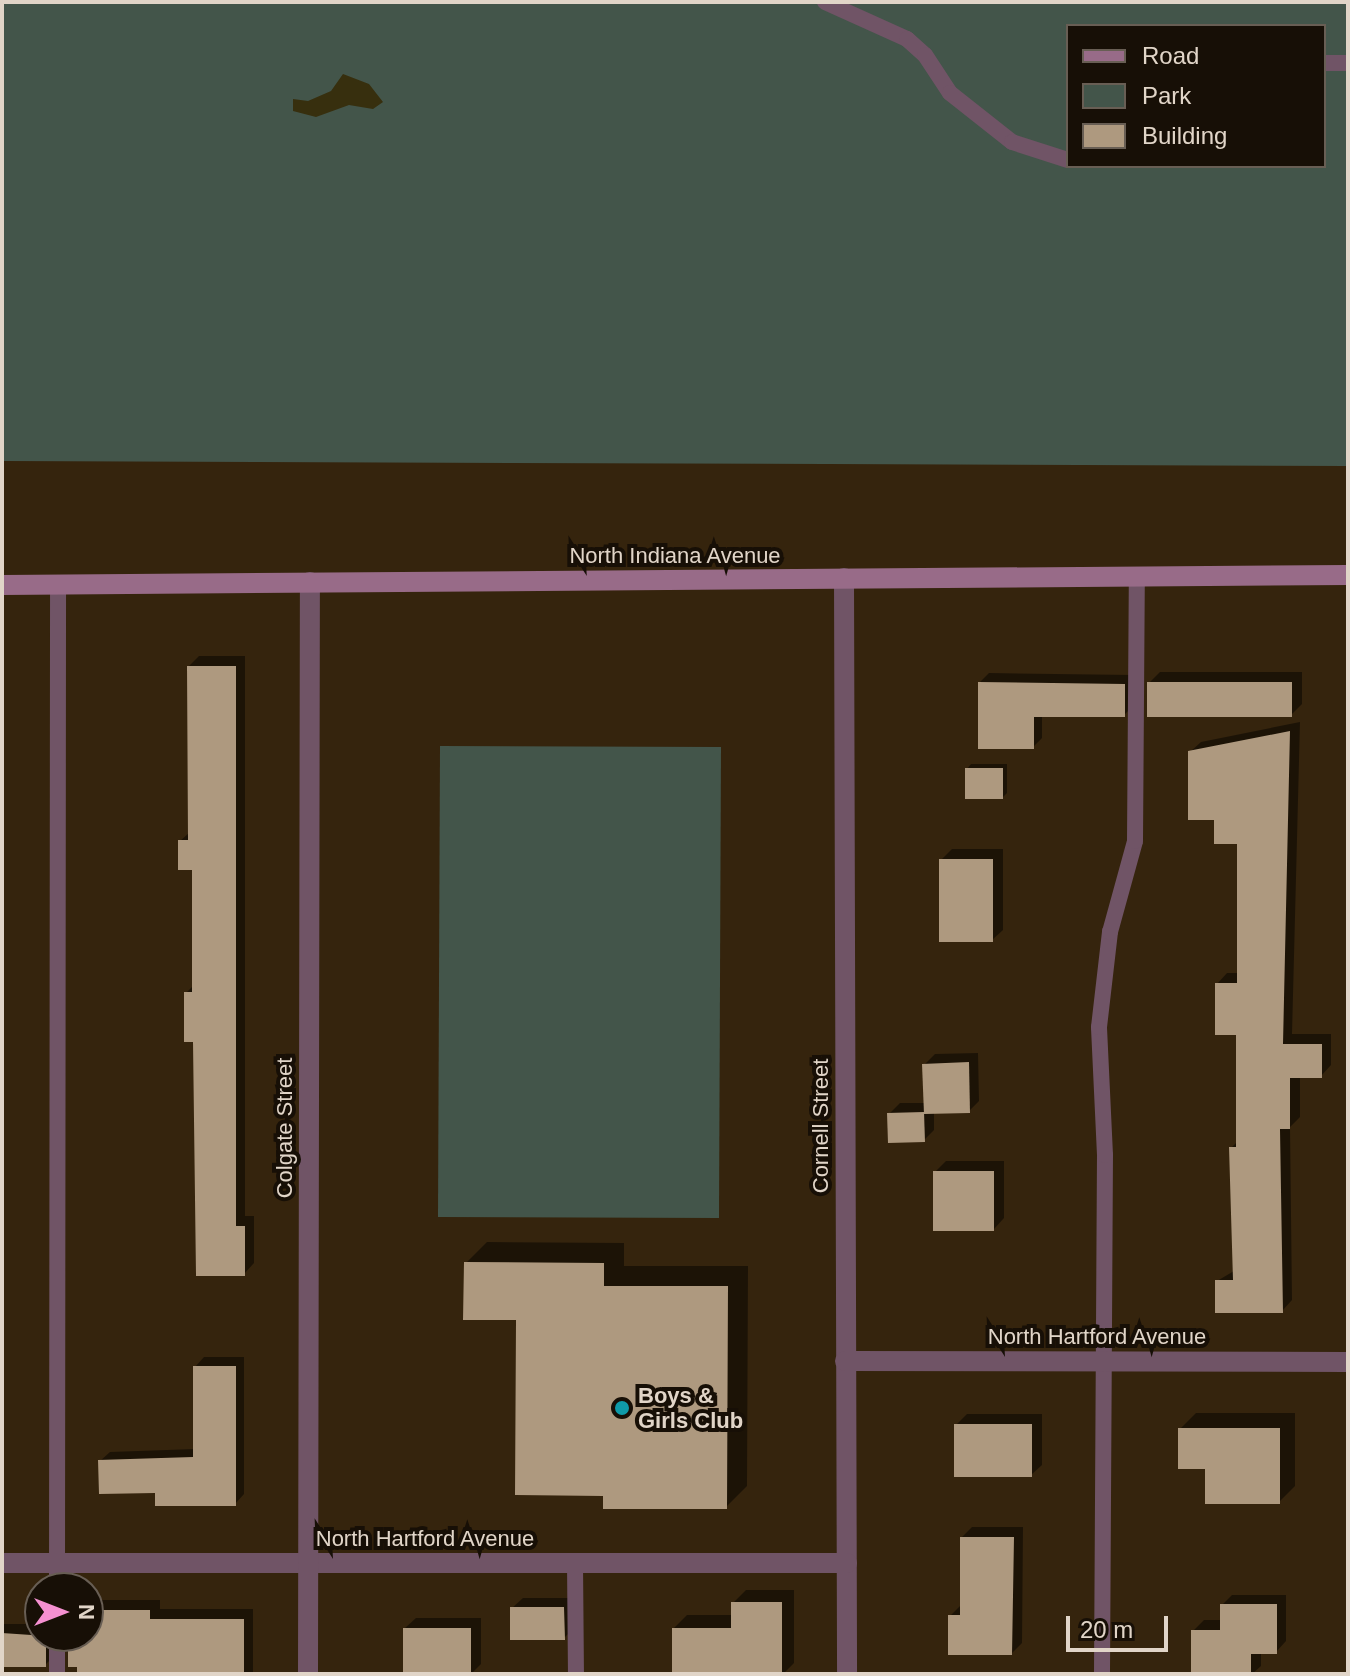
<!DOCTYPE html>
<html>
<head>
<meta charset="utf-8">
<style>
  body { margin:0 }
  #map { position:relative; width:1350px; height:1676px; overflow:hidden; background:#35240d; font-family:Helvetica,sans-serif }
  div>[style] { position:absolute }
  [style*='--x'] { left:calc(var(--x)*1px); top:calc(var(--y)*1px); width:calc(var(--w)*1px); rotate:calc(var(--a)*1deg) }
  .green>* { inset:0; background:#43554a }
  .sand>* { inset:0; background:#372f0e }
  .shadow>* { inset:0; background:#0007 }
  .building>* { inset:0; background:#ae997f }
  .service>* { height:16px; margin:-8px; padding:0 8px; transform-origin:8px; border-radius:8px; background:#705466 }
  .minor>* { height:20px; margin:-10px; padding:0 10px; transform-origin:10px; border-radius:10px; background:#705466 }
  .secondary>* { height:20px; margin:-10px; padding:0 10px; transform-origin:10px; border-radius:10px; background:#986b88 }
  .dots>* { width:22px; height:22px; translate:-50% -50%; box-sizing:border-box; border:4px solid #170f06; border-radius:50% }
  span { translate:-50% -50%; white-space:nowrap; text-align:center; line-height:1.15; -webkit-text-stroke:8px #170f06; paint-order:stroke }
  .street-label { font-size:22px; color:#e1d5c8 }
  .poi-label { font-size:22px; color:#e1d5c8; font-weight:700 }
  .left { translate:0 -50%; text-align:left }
  .frame { position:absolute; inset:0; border:4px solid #e1d5c8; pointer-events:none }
  .legend { position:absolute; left:1066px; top:24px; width:260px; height:144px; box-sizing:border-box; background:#170f06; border:2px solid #685e54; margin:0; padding:10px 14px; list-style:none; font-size:24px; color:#e1d5c8 }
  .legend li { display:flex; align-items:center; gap:16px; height:40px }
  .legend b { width:40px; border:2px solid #685e54 }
  .north { position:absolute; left:24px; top:1572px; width:80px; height:80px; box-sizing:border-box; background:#170f06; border:2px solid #685e54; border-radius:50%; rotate:90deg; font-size:22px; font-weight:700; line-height:32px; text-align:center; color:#e1d5c8 }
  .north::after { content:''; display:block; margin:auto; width:28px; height:36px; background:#f590d1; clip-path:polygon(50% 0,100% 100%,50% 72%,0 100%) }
  .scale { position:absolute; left:1066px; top:1616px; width:102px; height:36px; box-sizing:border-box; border:4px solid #e1d5c8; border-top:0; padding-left:10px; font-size:24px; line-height:28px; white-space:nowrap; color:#e1d5c8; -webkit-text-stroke:6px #170f06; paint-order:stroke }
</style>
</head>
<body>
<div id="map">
  <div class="green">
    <i style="clip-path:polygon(evenodd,2px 2px,1348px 2px,1348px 466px,2px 461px,2px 2px,1068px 26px,1324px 26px,1324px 166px,1068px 166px,1068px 26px)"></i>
    <i style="clip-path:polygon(440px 746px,721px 747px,719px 1218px,438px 1217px)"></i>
  </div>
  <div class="sand">
    <i style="clip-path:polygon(343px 74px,369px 84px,383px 102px,373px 109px,349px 105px,316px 117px,293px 111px,293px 99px,308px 101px,331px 91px)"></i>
  </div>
  <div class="shadow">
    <i style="clip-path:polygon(199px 656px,245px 656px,245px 1216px,254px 1216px,254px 1263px,244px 1274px,186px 993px,194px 985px,194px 868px,180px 841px,190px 832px,189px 666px)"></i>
    <i style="clip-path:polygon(1160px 672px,1302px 672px,1302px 704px,1291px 715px,1149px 683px)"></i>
    <i style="clip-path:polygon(989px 673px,1133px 675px,1133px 706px,1124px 715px,1042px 715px,1042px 738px,1033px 747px,980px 682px)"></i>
    <i style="clip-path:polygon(1300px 722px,1292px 1034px,1331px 1034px,1331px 1065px,1321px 1076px,1300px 1076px,1300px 1117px,1290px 1127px,1292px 1300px,1282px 1311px,1217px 1281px,1234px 1271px,1231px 1148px,1238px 1141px,1238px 1033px,1217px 984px,1227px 973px,1239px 973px,1239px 842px,1216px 818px,1190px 752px,1201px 742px)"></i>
    <i style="clip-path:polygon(971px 764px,1007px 764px,1007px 793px,1003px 797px,967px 769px)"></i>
    <i style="clip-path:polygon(952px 849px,1003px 849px,1003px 930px,992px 940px,941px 860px)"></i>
    <i style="clip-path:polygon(978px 1053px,979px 1101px,969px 1111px,934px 1112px,934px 1130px,924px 1140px,889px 1114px,900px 1103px,926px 1103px,924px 1065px,935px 1054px)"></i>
    <i style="clip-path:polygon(946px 1161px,1004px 1161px,1004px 1218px,994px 1229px,935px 1172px)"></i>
    <i style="clip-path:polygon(487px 1242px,624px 1243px,624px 1266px,748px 1266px,747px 1486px,726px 1507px,605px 1494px,518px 1318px,466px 1263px)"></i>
    <i style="clip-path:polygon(204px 1357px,244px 1357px,244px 1494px,235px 1504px,157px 1491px,100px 1461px,110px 1452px,195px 1449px,195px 1367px)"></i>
    <i style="clip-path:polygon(1196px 1413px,1295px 1413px,1295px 1486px,1279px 1502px,1207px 1467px,1180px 1429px)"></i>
    <i style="clip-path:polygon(967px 1414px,1042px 1414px,1042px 1465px,1031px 1475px,956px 1425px)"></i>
    <i style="clip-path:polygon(972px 1527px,1023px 1527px,1022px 1643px,1012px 1653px,950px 1616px,962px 1604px,962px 1537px)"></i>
    <i style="clip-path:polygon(746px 1590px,794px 1590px,794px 1663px,783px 1674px,674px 1674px,674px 1628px,687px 1615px,733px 1615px,733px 1603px)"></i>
    <i style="clip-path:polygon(1232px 1595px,1286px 1595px,1286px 1641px,1276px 1652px,1261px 1652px,1261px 1666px,1252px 1674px,1193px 1674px,1193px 1631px,1204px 1620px,1222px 1620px,1222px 1605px)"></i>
    <i style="clip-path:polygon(523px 1598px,574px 1598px,574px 1628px,564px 1638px,512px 1608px)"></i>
    <i style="clip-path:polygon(90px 1600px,160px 1600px,160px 1609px,253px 1609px,253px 1674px,193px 1674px,69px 1636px,88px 1636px)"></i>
    <i style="clip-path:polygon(416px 1618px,481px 1618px,481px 1664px,471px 1674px,404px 1674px,405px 1628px)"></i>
    <i style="clip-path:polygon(2px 1624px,40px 1624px,40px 1636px,56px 1636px,56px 1654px,45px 1665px,2px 1665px)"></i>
  </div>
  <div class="building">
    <i style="clip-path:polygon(187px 666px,236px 666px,236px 1226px,245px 1226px,245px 1276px,196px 1276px,193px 1042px,184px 1042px,184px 992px,192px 992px,192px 870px,178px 870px,178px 840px,188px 840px)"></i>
    <i style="clip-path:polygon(978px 682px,1125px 684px,1125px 717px,1034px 717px,1034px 749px,978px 749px)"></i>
    <i style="clip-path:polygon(1147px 682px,1292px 682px,1292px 717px,1147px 717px)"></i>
    <i style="clip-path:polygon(1290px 731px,1283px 1044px,1322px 1044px,1322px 1078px,1290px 1078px,1290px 1129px,1280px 1129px,1283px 1313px,1215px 1313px,1215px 1280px,1233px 1280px,1229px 1147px,1236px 1147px,1236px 1035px,1215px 1035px,1215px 983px,1237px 983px,1237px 844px,1214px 844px,1214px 820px,1188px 820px,1188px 751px)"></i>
    <i style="clip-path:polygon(965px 768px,1003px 768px,1003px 799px,965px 799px)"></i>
    <i style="clip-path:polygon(939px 859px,993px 859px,993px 942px,939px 942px)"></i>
    <i style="clip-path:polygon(969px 1062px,970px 1113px,924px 1114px,922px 1064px)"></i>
    <i style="clip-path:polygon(924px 1112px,925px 1142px,888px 1143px,887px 1113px)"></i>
    <i style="clip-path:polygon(933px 1171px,994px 1171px,994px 1231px,933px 1231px)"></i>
    <i style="clip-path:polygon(464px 1262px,604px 1263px,604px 1286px,728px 1286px,727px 1509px,603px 1509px,603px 1496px,515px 1495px,516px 1320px,463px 1320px)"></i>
    <i style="clip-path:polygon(193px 1366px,236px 1366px,236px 1506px,155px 1506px,155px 1493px,99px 1494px,98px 1460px,193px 1457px)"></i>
    <i style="clip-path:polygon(954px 1424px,1032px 1424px,1032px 1477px,954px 1477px)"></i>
    <i style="clip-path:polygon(1178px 1428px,1280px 1428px,1280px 1504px,1205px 1504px,1205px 1469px,1178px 1469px)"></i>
    <i style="clip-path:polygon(960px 1537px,1014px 1537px,1012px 1655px,948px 1655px,948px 1615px,960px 1615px)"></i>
    <i style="clip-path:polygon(731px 1602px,782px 1602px,782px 1674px,672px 1674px,672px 1628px,731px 1628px)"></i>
    <i style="clip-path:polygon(1220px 1604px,1277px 1604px,1277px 1654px,1251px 1654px,1251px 1674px,1191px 1674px,1191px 1630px,1220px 1630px)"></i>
    <i style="clip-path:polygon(510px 1607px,564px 1607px,565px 1640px,510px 1640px)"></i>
    <i style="clip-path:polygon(88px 1610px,150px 1610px,150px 1619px,244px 1619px,244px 1674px,77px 1674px,77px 1667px,68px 1667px,68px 1636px,88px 1636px)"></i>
    <i style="clip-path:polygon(403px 1628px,471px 1628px,471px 1674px,403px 1674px)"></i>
    <i style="clip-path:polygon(2px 1633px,46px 1636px,46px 1667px,2px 1667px)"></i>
  </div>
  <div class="service">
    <i style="--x:825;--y:2;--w:90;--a:24.3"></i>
    <i style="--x:907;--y:39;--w:24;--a:42"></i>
    <i style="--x:925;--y:55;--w:45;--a:56.7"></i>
    <i style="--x:950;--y:93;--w:79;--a:38.3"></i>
    <i style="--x:1012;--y:142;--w:59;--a:17.8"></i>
    <i style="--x:1324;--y:63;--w:24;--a:0"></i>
    <i style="--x:575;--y:1563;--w:111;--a:89.5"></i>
    <i style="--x:57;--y:1588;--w:1004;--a:-89.94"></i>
    <i style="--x:57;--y:1636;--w:38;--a:90"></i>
    <i style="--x:1102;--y:1674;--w:519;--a:-89.67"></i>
    <i style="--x:1105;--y:1155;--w:128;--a:-92.7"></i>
    <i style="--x:1099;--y:1027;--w:96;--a:-83.4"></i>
    <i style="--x:1110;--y:932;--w:94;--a:-74.6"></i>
    <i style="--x:1135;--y:841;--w:265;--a:-89.6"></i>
  </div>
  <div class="minor">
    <i style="--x:844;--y:578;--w:1096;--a:89.84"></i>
    <i style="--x:845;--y:1361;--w:503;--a:0.11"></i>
    <i style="--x:2;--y:1563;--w:845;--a:0"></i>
    <i style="--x:308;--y:1674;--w:1092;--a:-89.9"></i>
  </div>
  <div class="secondary">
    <i style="--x:2;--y:585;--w:1346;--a:-0.43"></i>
  </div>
  <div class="dots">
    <i style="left:622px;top:1408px;background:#0f9aa8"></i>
  </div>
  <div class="street-label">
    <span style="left:675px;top:556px">North Indiana Avenue</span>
    <span style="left:821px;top:1126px;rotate:-90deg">Cornell Street</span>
    <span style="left:285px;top:1128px;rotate:-90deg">Colgate Street</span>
    <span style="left:1097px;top:1337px">North Hartford Avenue</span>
    <span style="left:425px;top:1539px">North Hartford Avenue</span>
  </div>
  <div class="poi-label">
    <span class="left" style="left:638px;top:1408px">Boys &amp;<br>Girls Club</span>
  </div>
  <div class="frame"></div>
  <ul class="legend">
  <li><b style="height:10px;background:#986b88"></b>Road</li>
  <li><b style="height:22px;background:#43554a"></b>Park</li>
  <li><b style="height:22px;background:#ae997f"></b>Building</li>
  </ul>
  <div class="north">N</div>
  <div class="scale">20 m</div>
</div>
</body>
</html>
